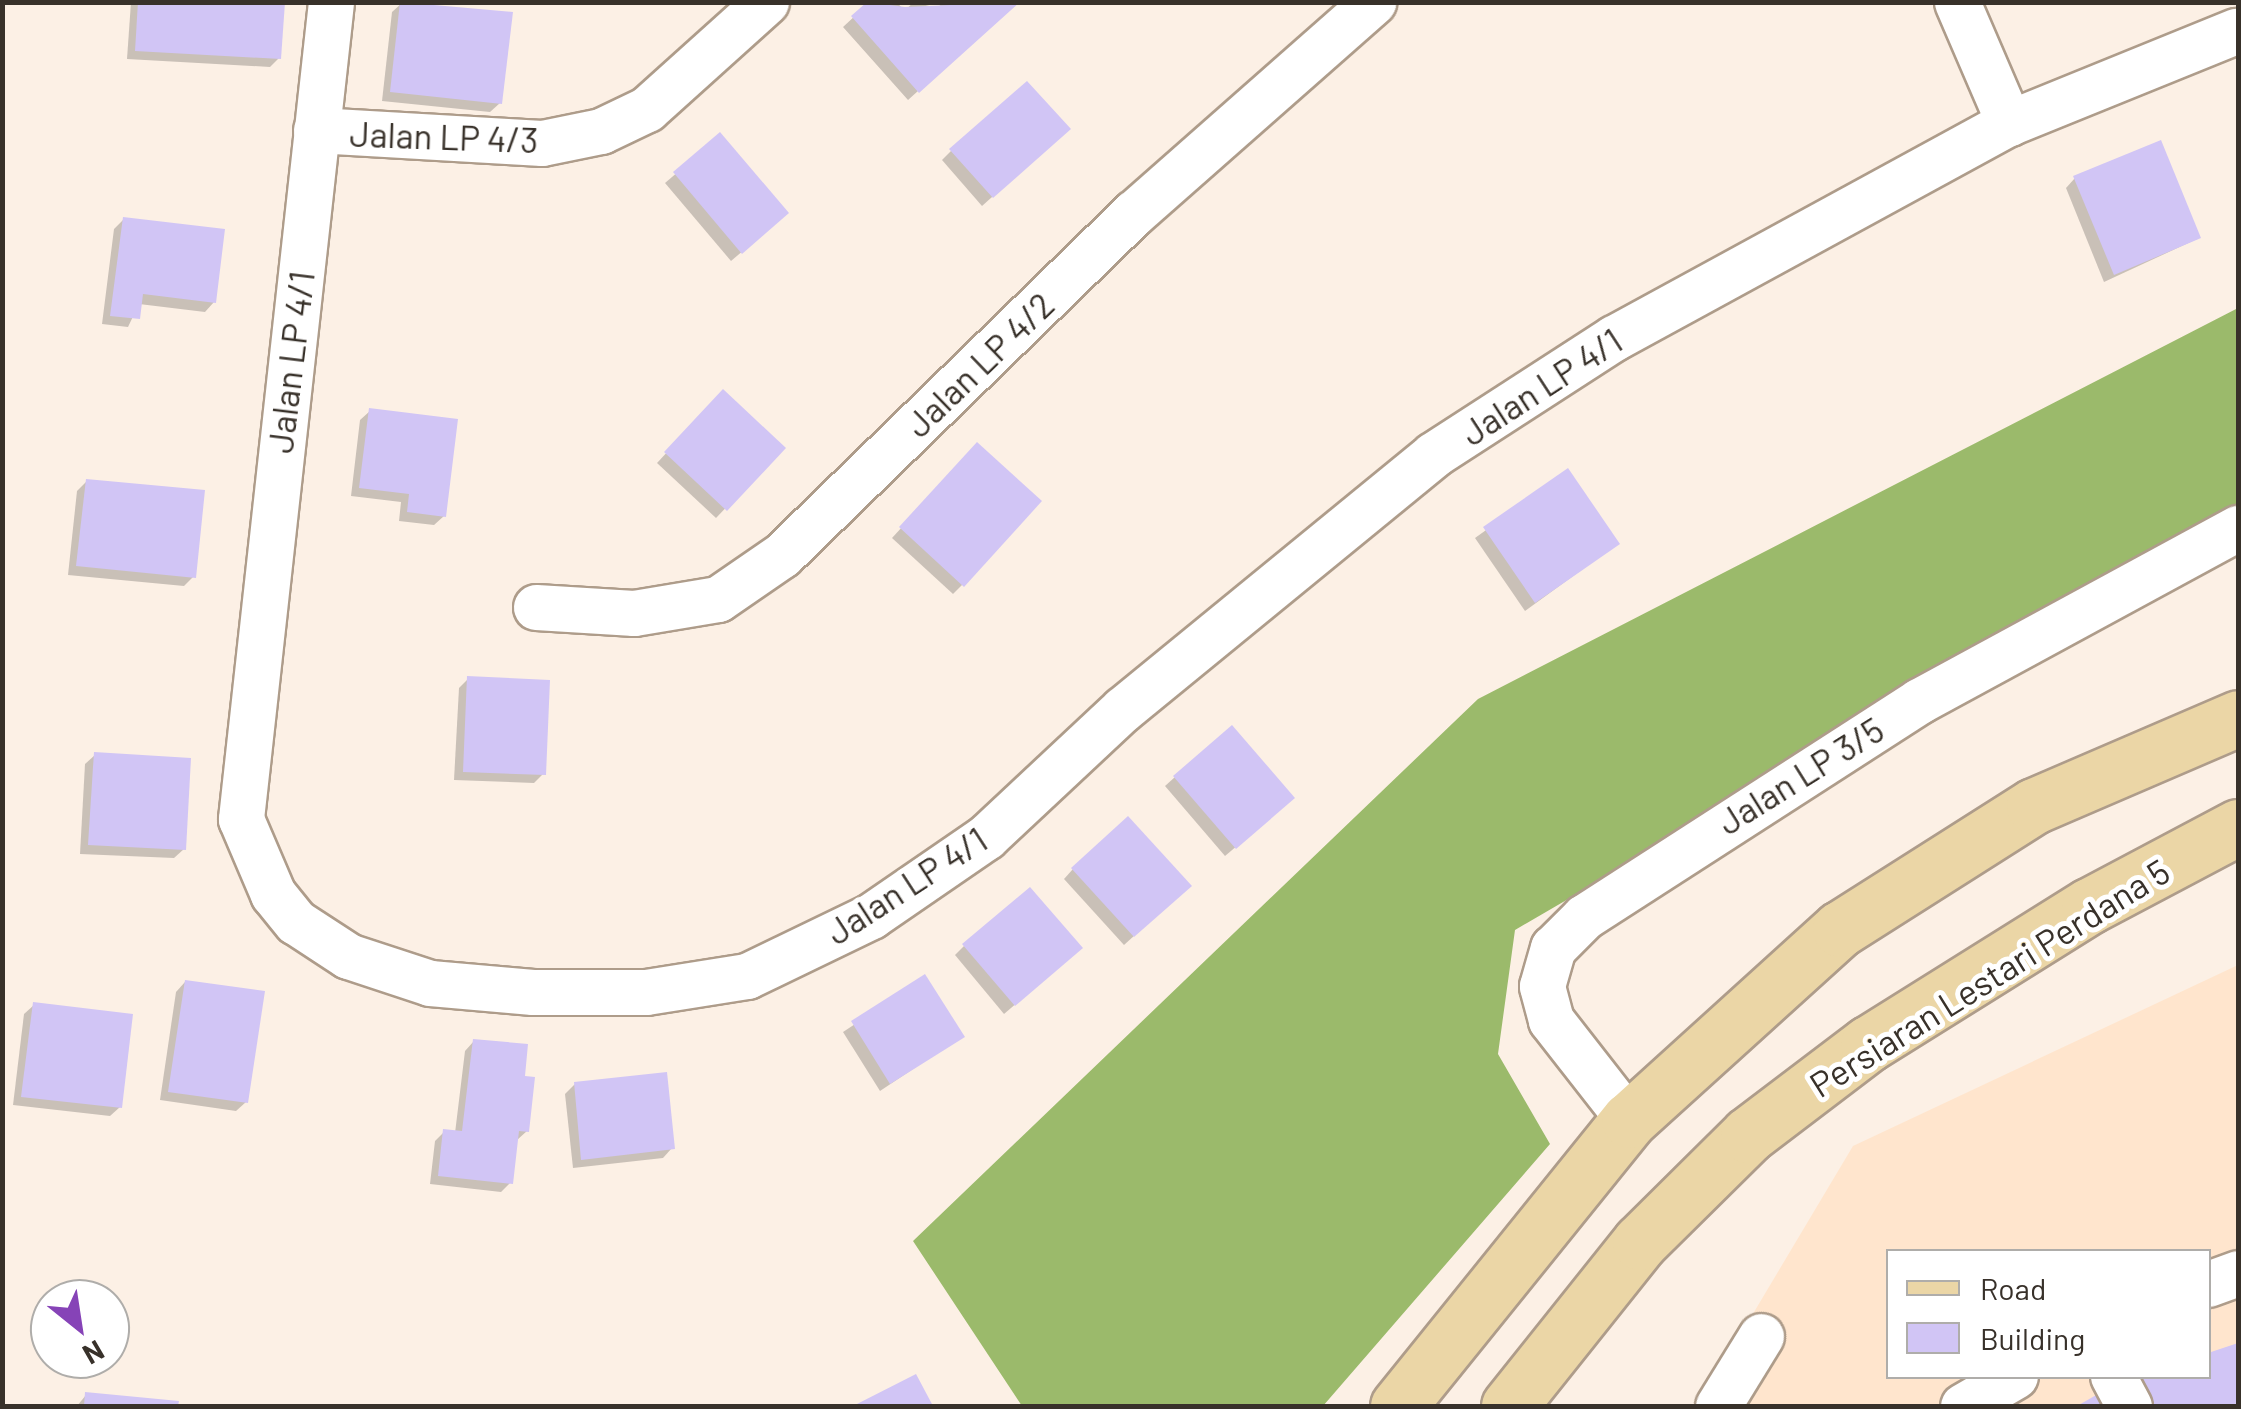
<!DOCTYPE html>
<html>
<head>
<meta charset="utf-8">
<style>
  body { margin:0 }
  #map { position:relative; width:2241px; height:1409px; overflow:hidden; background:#fcf0e5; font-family:Barlow,sans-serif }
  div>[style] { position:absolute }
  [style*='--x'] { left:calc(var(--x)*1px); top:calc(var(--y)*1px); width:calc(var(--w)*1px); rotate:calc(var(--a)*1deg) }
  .built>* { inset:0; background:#ffe5cd }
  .forest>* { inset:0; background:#9bba6b }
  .shadow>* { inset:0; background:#0003 }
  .building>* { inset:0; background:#d1c5f5 }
  .roads { filter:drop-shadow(2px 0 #ae9c8a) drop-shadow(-2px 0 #ae9c8a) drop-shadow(0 2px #ae9c8a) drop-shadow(0 -2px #ae9c8a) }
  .minor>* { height:45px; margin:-22.5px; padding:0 22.5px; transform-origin:22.5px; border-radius:22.5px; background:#fff }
  .major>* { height:55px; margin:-27.5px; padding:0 27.5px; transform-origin:27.5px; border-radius:27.5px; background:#ebd6a6 }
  span { translate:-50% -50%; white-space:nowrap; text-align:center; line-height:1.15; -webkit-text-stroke:10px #fff; paint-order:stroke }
  .street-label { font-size:35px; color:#38312a }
  .frame { position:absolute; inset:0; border:5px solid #38312a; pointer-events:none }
  .legend { position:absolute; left:1886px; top:1249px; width:325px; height:130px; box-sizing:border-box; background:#fff; border:2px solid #afadaa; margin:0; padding:12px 18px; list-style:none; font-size:30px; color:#38312a }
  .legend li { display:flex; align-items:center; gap:20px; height:50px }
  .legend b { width:50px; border:2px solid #afadaa }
  .north { position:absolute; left:30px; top:1279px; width:100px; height:100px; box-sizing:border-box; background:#fff; border:2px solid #afadaa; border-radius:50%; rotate:150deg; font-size:28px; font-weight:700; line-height:40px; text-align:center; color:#38312a }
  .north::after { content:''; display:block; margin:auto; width:35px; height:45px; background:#8643b7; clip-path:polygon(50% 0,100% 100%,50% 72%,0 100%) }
</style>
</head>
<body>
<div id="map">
  <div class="built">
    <i style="clip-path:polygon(evenodd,2238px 965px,2238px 1406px,1698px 1406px,1853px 1146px,2238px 965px,1888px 1252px,2208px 1252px,2208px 1376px,1888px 1376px,1888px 1252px)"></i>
  </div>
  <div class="forest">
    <i style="clip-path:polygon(2238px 308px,2238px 509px,1515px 930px,1498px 1054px,1550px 1144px,1323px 1406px,1022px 1406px,913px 1241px,1478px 699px)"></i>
  </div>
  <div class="shadow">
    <i style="clip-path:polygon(131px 2px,283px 2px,279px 58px,270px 67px,127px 59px)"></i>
    <i style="clip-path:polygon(870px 2px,897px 2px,904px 11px,914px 2px,937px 8px,944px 2px,1017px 2px,908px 100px,843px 27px)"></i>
    <i style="clip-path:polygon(402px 3px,500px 103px,490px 112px,382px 101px,392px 12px)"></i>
    <i style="clip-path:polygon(720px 136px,777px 222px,731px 261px,665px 183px)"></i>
    <i style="clip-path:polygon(1058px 138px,982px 206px,942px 160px,951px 151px)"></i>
    <i style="clip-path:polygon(2075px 178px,2199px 238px,2104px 282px,2066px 188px)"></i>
    <i style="clip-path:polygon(123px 220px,214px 302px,205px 312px,139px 304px,128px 327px,102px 324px,114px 229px)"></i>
    <i style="clip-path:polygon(723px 392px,783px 448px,716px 518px,657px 463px)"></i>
    <i style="clip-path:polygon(370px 411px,444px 516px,434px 525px,399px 521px,401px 502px,351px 496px,360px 420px)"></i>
    <i style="clip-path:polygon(968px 455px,962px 585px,953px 594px,892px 538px)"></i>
    <i style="clip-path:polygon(1567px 472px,1617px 544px,1525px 611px,1475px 538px)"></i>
    <i style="clip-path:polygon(87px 481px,193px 577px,184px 586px,68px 575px,77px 491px)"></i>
    <i style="clip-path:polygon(468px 679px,543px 774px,534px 783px,454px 780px,459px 688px)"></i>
    <i style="clip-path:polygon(95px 755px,184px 849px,174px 858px,80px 854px,85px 764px)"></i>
    <i style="clip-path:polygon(1175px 777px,1283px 807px,1225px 856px,1165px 786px)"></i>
    <i style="clip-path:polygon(1073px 869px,1179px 895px,1124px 945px,1064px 879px)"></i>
    <i style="clip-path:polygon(964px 946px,1070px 957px,1004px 1014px,955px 955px)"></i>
    <i style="clip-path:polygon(925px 978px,961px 1037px,880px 1091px,843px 1032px)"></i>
    <i style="clip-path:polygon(185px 982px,246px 1102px,236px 1111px,160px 1100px,176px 992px)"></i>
    <i style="clip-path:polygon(34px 1005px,120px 1107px,110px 1116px,13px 1105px,24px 1014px)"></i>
    <i style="clip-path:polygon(474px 1041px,522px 1078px,527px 1131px,517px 1140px,510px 1183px,501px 1192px,430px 1184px,435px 1141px,444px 1132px,455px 1133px,465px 1051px)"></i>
    <i style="clip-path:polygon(575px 1084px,672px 1148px,663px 1158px,573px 1168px,565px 1094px)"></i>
    <i style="clip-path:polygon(2238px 1345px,2238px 1406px,2122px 1406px,2208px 1376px,2208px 1355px)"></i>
    <i style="clip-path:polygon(86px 1395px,176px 1403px,176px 1406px,77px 1406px)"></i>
  </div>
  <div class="building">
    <i style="clip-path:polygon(138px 2px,285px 2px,281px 59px,135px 51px)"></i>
    <i style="clip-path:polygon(400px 2px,513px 12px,502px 104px,390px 92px)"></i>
    <i style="clip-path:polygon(867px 2px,905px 7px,1020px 2px,919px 93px,851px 16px)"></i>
    <i style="clip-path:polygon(1027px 81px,1071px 129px,993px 198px,949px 149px)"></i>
    <i style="clip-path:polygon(720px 132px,789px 213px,742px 254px,673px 172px)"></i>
    <i style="clip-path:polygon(2161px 140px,2201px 238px,2114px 275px,2073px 176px)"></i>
    <i style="clip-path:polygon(123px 217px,225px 229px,216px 303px,143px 294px,140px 319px,110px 316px)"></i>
    <i style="clip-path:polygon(723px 389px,786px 448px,727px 511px,664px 452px)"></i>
    <i style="clip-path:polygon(369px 408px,458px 419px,446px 517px,407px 512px,409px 494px,359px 488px)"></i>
    <i style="clip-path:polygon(977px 442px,1042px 501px,964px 587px,899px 527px)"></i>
    <i style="clip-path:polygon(1568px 468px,1620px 544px,1535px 603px,1483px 527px)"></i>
    <i style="clip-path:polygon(86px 479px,205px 490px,196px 578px,76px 566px)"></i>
    <i style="clip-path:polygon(467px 676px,550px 680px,546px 775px,463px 772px)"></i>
    <i style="clip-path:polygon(1232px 725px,1295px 798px,1236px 849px,1173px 776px)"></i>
    <i style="clip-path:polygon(94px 752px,191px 758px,186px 850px,88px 845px)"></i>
    <i style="clip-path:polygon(1128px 816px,1192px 886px,1134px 937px,1071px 868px)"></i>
    <i style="clip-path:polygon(1030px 887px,1083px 948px,1015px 1006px,962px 944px)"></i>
    <i style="clip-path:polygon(925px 974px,965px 1037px,890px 1084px,851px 1021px)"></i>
    <i style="clip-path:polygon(185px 980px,265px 991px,248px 1103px,168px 1092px)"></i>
    <i style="clip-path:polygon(33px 1002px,133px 1014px,122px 1108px,21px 1097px)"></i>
    <i style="clip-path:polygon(473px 1039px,528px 1044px,525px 1076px,535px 1077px,529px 1132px,519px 1131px,513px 1184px,438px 1176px,443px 1129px,462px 1131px)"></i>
    <i style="clip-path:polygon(667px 1072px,675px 1149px,581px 1160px,574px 1082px)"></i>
    <i style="clip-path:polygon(2238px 1343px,2238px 1406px,2142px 1406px,2137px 1376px,2208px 1376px,2208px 1353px)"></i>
    <i style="clip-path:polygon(916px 1374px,933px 1406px,853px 1406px)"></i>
    <i style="clip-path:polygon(2105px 1390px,2113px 1406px,2077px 1406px)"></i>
    <i style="clip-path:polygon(85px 1392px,179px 1401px,178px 1406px,84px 1406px)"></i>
  </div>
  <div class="roads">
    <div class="minor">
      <i style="--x:331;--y:2;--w:822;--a:96.29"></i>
      <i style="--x:241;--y:819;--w:82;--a:66.9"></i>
      <i style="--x:273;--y:894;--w:36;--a:51"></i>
      <i style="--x:296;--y:922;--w:62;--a:33.2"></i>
      <i style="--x:348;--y:956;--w:86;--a:18.2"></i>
      <i style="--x:430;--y:983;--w:103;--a:5"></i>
      <i style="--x:533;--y:992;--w:113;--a:0"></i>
      <i style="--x:646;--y:992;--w:102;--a:-9"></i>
      <i style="--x:747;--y:976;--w:138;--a:-25.8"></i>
      <i style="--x:871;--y:916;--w:140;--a:-34.5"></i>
      <i style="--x:986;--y:837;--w:187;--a:-43.1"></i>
      <i style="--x:1123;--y:709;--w:401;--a:-39.3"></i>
      <i style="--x:1433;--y:455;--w:216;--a:-32.9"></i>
      <i style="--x:1614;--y:338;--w:450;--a:-28.6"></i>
      <i style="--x:2009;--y:123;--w:245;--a:-22.1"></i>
      <i style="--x:1957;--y:2;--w:132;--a:66.7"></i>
      <i style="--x:316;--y:130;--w:226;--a:3.3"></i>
      <i style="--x:542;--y:143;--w:60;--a:-11.5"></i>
      <i style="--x:601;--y:131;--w:51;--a:-25.6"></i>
      <i style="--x:647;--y:109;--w:160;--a:-42"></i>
      <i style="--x:536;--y:607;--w:98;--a:3.5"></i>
      <i style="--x:634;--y:613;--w:85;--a:-9.5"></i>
      <i style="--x:718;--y:599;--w:78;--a:-34.5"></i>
      <i style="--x:782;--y:555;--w:491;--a:-44.2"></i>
      <i style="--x:1134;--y:213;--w:319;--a:-41.4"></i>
      <i style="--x:1629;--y:1120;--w:127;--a:-128"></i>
      <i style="--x:1551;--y:1020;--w:35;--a:-105"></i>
      <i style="--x:1542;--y:986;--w:40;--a:-74"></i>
      <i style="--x:1553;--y:948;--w:44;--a:-45"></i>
      <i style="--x:1584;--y:917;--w:399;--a:-32.8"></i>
      <i style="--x:1919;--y:701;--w:363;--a:-28.5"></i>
      <i style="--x:2208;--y:1284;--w:32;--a:-20"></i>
      <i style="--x:2113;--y:1376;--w:34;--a:62"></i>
      <i style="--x:1718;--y:1406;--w:82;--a:-58.4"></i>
      <i style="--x:1963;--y:1406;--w:60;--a:-30"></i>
    </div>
    <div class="major">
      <i style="--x:1398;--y:1406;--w:368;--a:-51.1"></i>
      <i style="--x:1629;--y:1120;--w:285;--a:-42.2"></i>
      <i style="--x:1840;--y:929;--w:230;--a:-32.4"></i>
      <i style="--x:2034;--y:806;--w:222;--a:-23.3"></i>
      <i style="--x:1509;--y:1406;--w:210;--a:-51.4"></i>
      <i style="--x:1640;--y:1242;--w:152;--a:-44.7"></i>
      <i style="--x:1748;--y:1135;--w:151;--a:-37.2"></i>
      <i style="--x:1868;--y:1044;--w:261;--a:-32"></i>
      <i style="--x:2089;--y:906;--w:169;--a:-27.9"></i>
    </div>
  </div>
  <div class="street-label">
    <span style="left:444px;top:136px;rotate:2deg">Jalan LP 4/3</span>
    <span style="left:290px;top:362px;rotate:-83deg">Jalan LP 4/1</span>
    <span style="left:979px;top:364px;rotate:-44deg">Jalan LP 4/2</span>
    <span style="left:1541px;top:386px;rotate:-33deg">Jalan LP 4/1</span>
    <span style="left:1800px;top:775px;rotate:-32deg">Jalan LP 3/5</span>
    <span style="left:906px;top:885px;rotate:-33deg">Jalan LP 4/1</span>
    <span style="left:1989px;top:977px;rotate:-32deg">Persiaran Lestari Perdana 5</span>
  </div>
  <div class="frame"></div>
  <ul class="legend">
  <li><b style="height:12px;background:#ebd6a6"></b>Road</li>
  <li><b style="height:28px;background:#d1c5f5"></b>Building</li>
  </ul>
  <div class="north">N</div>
</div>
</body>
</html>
